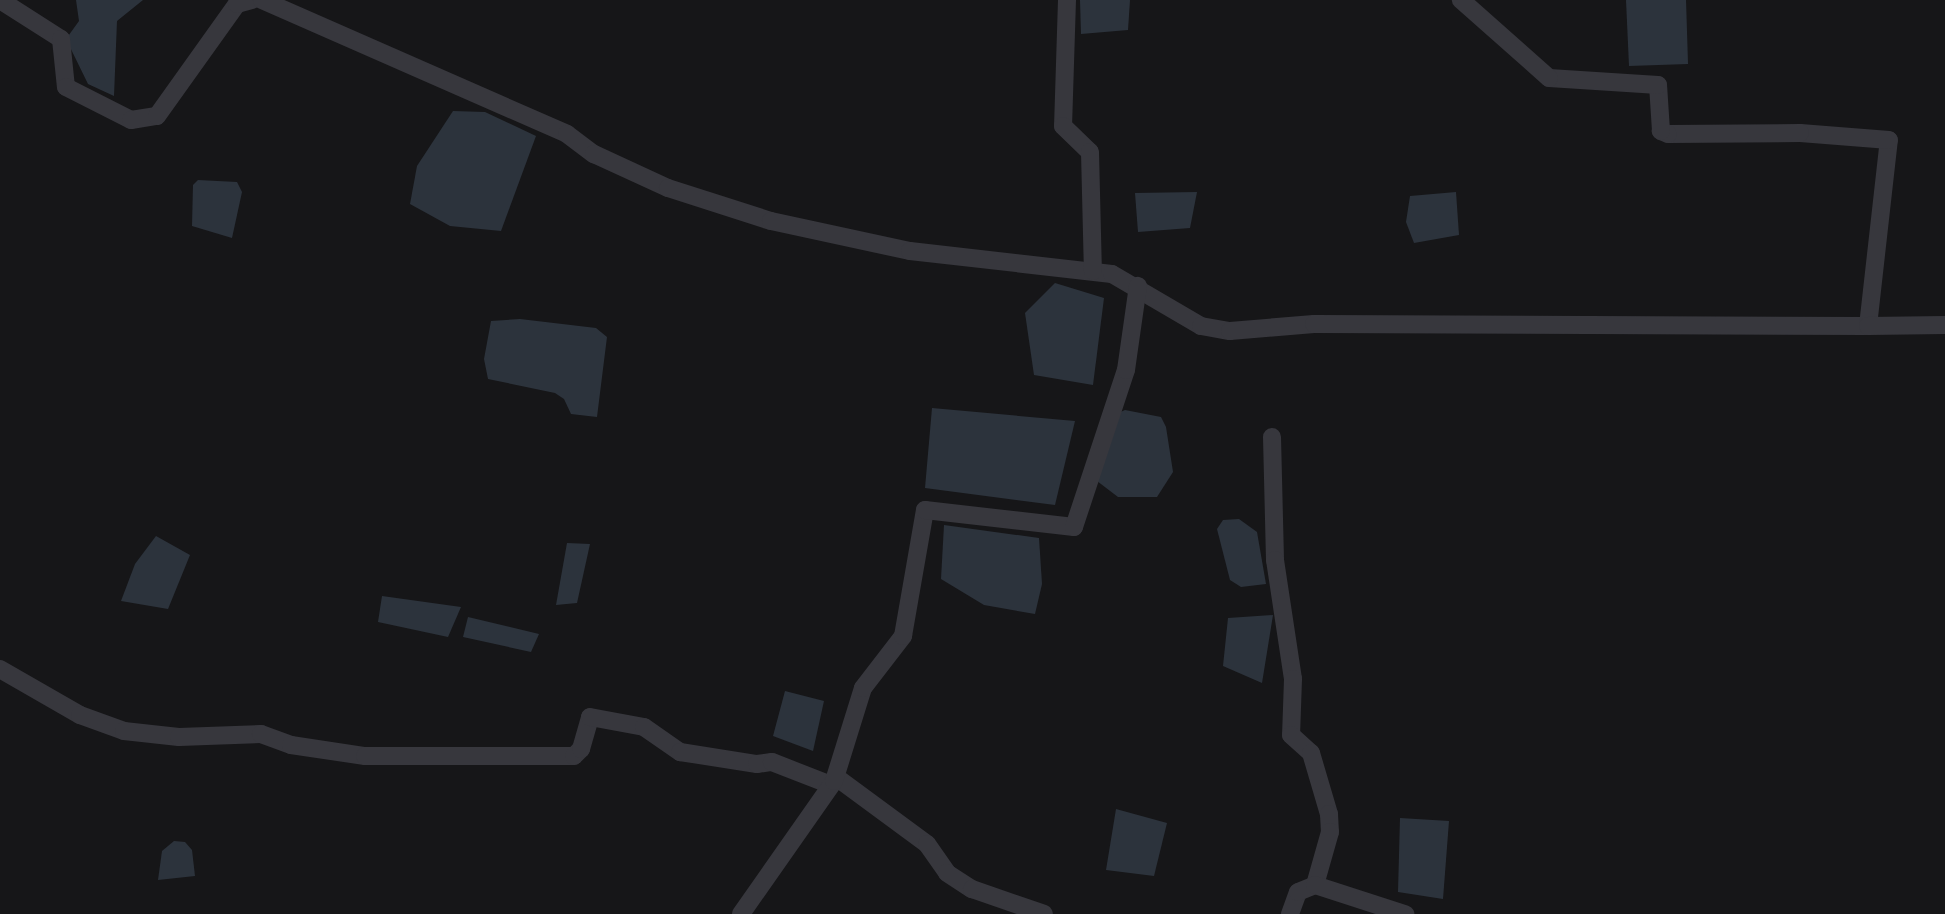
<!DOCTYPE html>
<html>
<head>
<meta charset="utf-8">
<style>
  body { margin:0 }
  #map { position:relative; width:1945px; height:914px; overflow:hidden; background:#161618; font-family:"Alegreya Sans",sans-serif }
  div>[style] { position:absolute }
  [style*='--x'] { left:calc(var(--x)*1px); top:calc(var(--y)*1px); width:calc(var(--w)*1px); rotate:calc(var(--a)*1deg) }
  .water>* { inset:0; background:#2c333c }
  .minor>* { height:18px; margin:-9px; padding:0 9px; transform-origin:9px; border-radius:9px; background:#37373d }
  span { translate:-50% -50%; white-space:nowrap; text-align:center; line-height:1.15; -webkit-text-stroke:10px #111113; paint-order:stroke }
</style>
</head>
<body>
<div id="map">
  <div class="water">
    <i style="clip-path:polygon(76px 0,143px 0,117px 21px,114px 96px,88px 84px,66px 39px,79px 21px)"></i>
    <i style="clip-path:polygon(1080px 0,1130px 0,1128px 30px,1081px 34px)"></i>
    <i style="clip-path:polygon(1626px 0,1686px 0,1688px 64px,1629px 66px)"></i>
    <i style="clip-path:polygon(453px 111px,485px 112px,536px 136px,501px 231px,450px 226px,410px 204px,417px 166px)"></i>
    <i style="clip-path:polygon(198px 180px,237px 182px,242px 192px,232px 238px,192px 226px,193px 185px)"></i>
    <i style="clip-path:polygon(1197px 192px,1190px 228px,1138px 232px,1135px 193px)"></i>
    <i style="clip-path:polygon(1456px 192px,1459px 235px,1414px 243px,1406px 222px,1410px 196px)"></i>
    <i style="clip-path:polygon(1055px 283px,1104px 298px,1093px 385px,1034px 375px,1025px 313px)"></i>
    <i style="clip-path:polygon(520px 319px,596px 328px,607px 337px,597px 417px,571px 414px,564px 399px,555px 393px,488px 379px,484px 359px,491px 321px)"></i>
    <i style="clip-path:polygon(932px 408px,1075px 421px,1055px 505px,925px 488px)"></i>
    <i style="clip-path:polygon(1125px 410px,1161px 417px,1166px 427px,1173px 472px,1157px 497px,1118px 497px,1097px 481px,1112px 416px)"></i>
    <i style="clip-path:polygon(1239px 519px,1257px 532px,1266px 584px,1241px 587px,1230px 580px,1217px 529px,1223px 520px)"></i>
    <i style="clip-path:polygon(944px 525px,1039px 538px,1042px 584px,1035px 614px,984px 605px,941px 579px)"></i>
    <i style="clip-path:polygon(156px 536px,190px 555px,168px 609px,121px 601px,135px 564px)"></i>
    <i style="clip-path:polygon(567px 543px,590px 544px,577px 603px,556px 605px)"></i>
    <i style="clip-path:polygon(382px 596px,461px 607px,448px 637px,378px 622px)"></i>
    <i style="clip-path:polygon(1273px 615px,1262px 683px,1223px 666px,1228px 618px)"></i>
    <i style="clip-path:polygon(468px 617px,539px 634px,531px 652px,463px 637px)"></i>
    <i style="clip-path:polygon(785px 691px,824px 701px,813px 751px,773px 736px)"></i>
    <i style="clip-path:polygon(1116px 809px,1167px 823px,1154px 876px,1106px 870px)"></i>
    <i style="clip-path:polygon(1400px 818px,1449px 821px,1443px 899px,1398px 892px)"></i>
    <i style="clip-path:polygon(174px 841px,185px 842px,192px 850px,195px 876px,158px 880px,162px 851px)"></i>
  </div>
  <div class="minor">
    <i style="--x:0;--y:0;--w:72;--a:32.6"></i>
    <i style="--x:61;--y:39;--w:48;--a:84.1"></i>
    <i style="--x:66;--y:87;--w:73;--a:26.9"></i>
    <i style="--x:131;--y:120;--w:26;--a:-9"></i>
    <i style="--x:157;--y:116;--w:138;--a:-54.5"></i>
    <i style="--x:237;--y:4;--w:16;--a:-15"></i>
    <i style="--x:262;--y:0;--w:333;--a:23.7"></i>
    <i style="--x:567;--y:134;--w:34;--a:37"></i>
    <i style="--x:594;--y:154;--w:81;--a:24.7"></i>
    <i style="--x:668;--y:188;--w:108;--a:17.8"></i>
    <i style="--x:771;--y:221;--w:142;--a:12.2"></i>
    <i style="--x:910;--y:251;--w:203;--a:6.5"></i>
    <i style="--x:1112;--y:274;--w:103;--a:30.3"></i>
    <i style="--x:1201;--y:326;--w:29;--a:10"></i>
    <i style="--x:1230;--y:331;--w:84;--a:-4.8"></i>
    <i style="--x:1314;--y:324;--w:554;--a:0.21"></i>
    <i style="--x:1868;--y:326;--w:187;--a:-83.6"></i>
    <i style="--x:1889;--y:140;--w:89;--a:-175.5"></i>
    <i style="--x:1800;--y:133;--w:132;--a:179.6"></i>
    <i style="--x:1668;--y:134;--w:8;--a:-157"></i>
    <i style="--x:1661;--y:131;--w:46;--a:-93.7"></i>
    <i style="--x:1658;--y:85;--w:109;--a:-176.3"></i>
    <i style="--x:1549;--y:78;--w:118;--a:-138.4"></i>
    <i style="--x:1067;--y:0;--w:126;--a:91.8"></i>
    <i style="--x:1063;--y:126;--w:37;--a:44"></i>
    <i style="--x:1090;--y:152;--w:119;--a:88.6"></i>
    <i style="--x:1868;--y:326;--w:77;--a:-0.7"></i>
    <i style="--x:1272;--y:437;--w:123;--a:88.6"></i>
    <i style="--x:1275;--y:560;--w:120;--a:81.4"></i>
    <i style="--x:1293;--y:679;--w:56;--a:92"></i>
    <i style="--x:1291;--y:735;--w:27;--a:42"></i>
    <i style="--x:1311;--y:753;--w:64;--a:73.6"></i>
    <i style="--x:1329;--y:814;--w:18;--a:87"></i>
    <i style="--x:1330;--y:832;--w:55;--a:105.8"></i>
    <i style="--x:0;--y:669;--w:92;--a:29.9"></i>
    <i style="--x:80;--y:715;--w:47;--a:20"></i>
    <i style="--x:124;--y:731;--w:55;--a:6.2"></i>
    <i style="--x:179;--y:737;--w:82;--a:-2.1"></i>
    <i style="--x:261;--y:734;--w:32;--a:20"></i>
    <i style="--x:291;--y:745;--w:75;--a:8.5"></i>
    <i style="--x:365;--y:756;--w:209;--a:0"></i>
    <i style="--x:574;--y:756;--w:10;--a:-45"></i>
    <i style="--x:581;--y:749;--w:33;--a:-74"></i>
    <i style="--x:590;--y:717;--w:55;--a:10.5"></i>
    <i style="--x:644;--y:727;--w:44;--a:34.8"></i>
    <i style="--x:680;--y:752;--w:78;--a:8.9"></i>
    <i style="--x:757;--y:764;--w:15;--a:-8"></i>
    <i style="--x:772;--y:762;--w:63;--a:21.3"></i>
    <i style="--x:836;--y:777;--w:113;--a:36.4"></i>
    <i style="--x:927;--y:844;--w:35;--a:55"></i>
    <i style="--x:947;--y:873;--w:30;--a:33"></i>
    <i style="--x:972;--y:889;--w:76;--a:19.1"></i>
    <i style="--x:741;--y:914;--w:162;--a:-55"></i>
    <i style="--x:834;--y:781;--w:97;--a:-72.7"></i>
    <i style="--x:863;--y:688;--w:66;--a:-52.4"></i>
    <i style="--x:903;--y:636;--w:128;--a:-80.1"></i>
    <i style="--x:925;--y:510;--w:150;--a:6.5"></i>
    <i style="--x:1074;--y:527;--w:165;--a:-71.7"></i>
    <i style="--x:1126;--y:370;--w:85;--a:-81.9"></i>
    <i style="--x:1290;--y:914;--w:23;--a:-70"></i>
    <i style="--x:1298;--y:892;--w:18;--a:-22"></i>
    <i style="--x:1315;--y:885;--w:95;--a:17.9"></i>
  </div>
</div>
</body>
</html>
